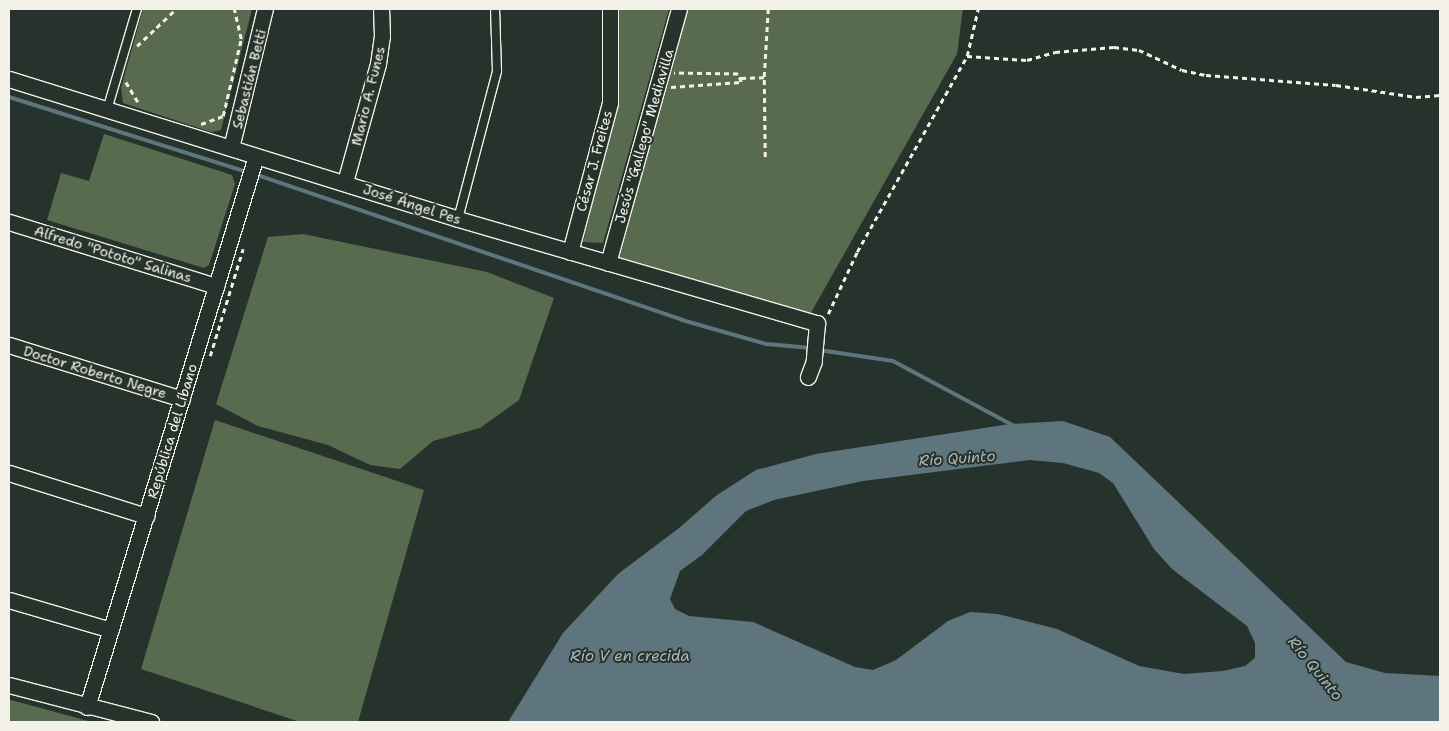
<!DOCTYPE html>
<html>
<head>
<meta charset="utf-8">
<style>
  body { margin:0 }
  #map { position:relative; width:1449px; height:731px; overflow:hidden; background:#26332d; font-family:"Shantell Sans",sans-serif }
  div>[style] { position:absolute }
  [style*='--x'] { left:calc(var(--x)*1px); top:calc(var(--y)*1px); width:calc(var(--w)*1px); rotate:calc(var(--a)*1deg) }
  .green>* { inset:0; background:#596b4e }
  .water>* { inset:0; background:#5e757e }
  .stream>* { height:4px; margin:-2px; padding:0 2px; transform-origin:2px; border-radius:2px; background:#5e757e }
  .path>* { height:2.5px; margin-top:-1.25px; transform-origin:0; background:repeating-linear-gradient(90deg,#f4f1e8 0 5px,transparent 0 9px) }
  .roads { filter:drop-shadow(1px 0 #f4f1e8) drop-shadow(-1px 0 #f4f1e8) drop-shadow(0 1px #f4f1e8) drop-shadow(0 -1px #f4f1e8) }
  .service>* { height:8px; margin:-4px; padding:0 4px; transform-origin:4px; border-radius:4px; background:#26332d }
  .minor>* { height:15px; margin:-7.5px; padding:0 7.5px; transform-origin:7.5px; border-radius:7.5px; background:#26332d }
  span { translate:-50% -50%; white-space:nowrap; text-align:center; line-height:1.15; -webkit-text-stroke:4px #26332d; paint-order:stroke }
  .street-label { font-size:14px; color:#f4f1e8 }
  .water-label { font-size:15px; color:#b0b9b8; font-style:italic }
  .frame { position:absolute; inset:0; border:10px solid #f4f1e8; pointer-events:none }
</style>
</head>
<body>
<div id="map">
  <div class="green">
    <i style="clip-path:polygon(143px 9px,252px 9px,221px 130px,211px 132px,123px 103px,121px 88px)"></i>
    <i style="clip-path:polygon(617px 9px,669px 9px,603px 243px,583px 242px,616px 108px)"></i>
    <i style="clip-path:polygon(686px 9px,963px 9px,957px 54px,808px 318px,619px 260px)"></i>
    <i style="clip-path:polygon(104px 134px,232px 175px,235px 184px,209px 265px,204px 268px,47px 220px,61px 173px,89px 181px)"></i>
    <i style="clip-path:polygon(303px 234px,487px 272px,554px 298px,519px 400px,480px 428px,433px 441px,400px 469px,370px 465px,328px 445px,258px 426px,216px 404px,268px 237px)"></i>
    <i style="clip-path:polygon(215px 420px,424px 490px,358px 722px,300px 722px,141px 669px)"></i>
    <i style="clip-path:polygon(9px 700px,11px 700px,92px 722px,9px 722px)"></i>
  </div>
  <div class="water">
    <i style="clip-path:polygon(evenodd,1063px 421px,1110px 437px,1346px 662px,1385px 673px,1440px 676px,1440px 722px,508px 722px,563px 633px,618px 574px,679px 528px,717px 495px,756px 470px,816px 454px,1010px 424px,1063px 421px,1030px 460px,1063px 463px,1099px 473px,1113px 483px,1154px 549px,1172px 569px,1247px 626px,1255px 643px,1255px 658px,1245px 666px,1223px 671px,1184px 674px,1139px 666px,1057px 629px,998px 614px,970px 612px,948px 621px,896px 660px,873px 670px,855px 667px,753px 622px,689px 616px,675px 609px,670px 599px,680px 571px,702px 555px,746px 511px,774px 500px,863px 481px,1030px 460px)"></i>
  </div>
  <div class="stream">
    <i style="--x:9;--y:97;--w:250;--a:17.5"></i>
    <i style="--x:254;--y:174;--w:452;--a:18.8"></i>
    <i style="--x:682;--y:320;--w:87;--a:15.9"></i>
    <i style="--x:766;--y:344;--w:46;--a:5"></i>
    <i style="--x:819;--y:350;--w:75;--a:8.5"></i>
    <i style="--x:893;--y:361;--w:137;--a:28.2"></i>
  </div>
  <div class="path">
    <i style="--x:137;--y:46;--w:54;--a:-43.5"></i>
    <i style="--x:967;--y:56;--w:60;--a:3.8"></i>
    <i style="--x:1027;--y:60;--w:29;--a:-16"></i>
    <i style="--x:1055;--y:52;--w:59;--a:-4.8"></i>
    <i style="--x:1114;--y:47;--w:25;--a:7"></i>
    <i style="--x:1139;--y:50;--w:47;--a:24.9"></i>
    <i style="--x:1182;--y:70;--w:25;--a:12"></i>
    <i style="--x:1206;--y:75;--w:130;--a:4.4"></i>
    <i style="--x:1336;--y:85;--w:81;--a:8.5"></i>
    <i style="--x:1416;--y:97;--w:24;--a:-5"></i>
    <i style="--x:741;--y:78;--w:23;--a:-2"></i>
    <i style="--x:126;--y:82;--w:27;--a:59"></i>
    <i style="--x:671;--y:87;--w:70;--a:-4.1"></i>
    <i style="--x:741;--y:82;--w:9;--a:-111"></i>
    <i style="--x:738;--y:74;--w:64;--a:-179.1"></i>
    <i style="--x:201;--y:124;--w:23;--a:-20"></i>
    <i style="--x:223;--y:116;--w:79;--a:-76.8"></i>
    <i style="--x:241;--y:39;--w:31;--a:-103"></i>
    <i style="--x:765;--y:157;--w:80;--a:-90.7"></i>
    <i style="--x:764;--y:77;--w:68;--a:-86.6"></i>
    <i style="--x:828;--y:314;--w:68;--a:-64.9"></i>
    <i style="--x:857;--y:252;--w:225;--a:-60.7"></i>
    <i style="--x:967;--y:56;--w:48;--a:-76.8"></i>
    <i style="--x:210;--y:356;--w:112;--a:-72.9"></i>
  </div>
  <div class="roads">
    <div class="service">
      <i style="--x:107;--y:110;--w:105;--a:-73.5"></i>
      <i style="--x:458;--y:219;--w:153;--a:-75.2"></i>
      <i style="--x:497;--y:71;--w:62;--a:-91.8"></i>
    </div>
    <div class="minor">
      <i style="--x:9;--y:79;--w:470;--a:17.3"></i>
      <i style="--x:458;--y:219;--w:374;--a:16.2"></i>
      <i style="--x:817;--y:323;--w:38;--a:95"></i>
      <i style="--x:814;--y:361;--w:17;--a:111"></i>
      <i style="--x:231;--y:148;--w:143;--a:-76.3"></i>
      <i style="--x:345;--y:182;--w:123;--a:-74.4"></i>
      <i style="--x:378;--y:64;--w:28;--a:-82"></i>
      <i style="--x:382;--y:36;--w:27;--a:-92"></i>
      <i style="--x:9;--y:222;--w:217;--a:17.2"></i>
      <i style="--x:570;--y:252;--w:154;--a:-75"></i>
      <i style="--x:610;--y:103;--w:94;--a:-90"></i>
      <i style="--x:608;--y:263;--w:264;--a:-74.4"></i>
      <i style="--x:9;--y:345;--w:181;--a:17.3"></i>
      <i style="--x:9;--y:473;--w:144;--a:17.4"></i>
      <i style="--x:9;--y:600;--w:106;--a:16.4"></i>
      <i style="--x:9;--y:685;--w:147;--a:14.6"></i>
      <i style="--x:87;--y:707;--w:576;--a:-72.95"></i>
    </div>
  </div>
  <div class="street-label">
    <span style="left:249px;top:79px;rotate:-76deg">Sebastián Betti</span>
    <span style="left:368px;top:96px;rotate:-76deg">Mario A. Funes</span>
    <span style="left:644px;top:136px;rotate:-74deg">Jesús "Gallego" Mediavilla</span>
    <span style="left:594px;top:161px;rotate:-75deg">César J. Freites</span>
    <span style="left:412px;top:204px;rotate:18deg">José Ángel Pes</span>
    <span style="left:113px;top:254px;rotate:17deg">Alfredo "Pototo" Salinas</span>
    <span style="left:95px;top:372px;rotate:17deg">Doctor Roberto Negre</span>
    <span style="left:172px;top:431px;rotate:-73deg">República del Líbano</span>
  </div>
  <div class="water-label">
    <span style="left:957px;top:459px;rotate:-4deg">Río Quinto</span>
    <span style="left:630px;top:657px">Río V en crecida</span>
    <span style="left:1315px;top:669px;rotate:51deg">Río Quinto</span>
  </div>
  <div class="frame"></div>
</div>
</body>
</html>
